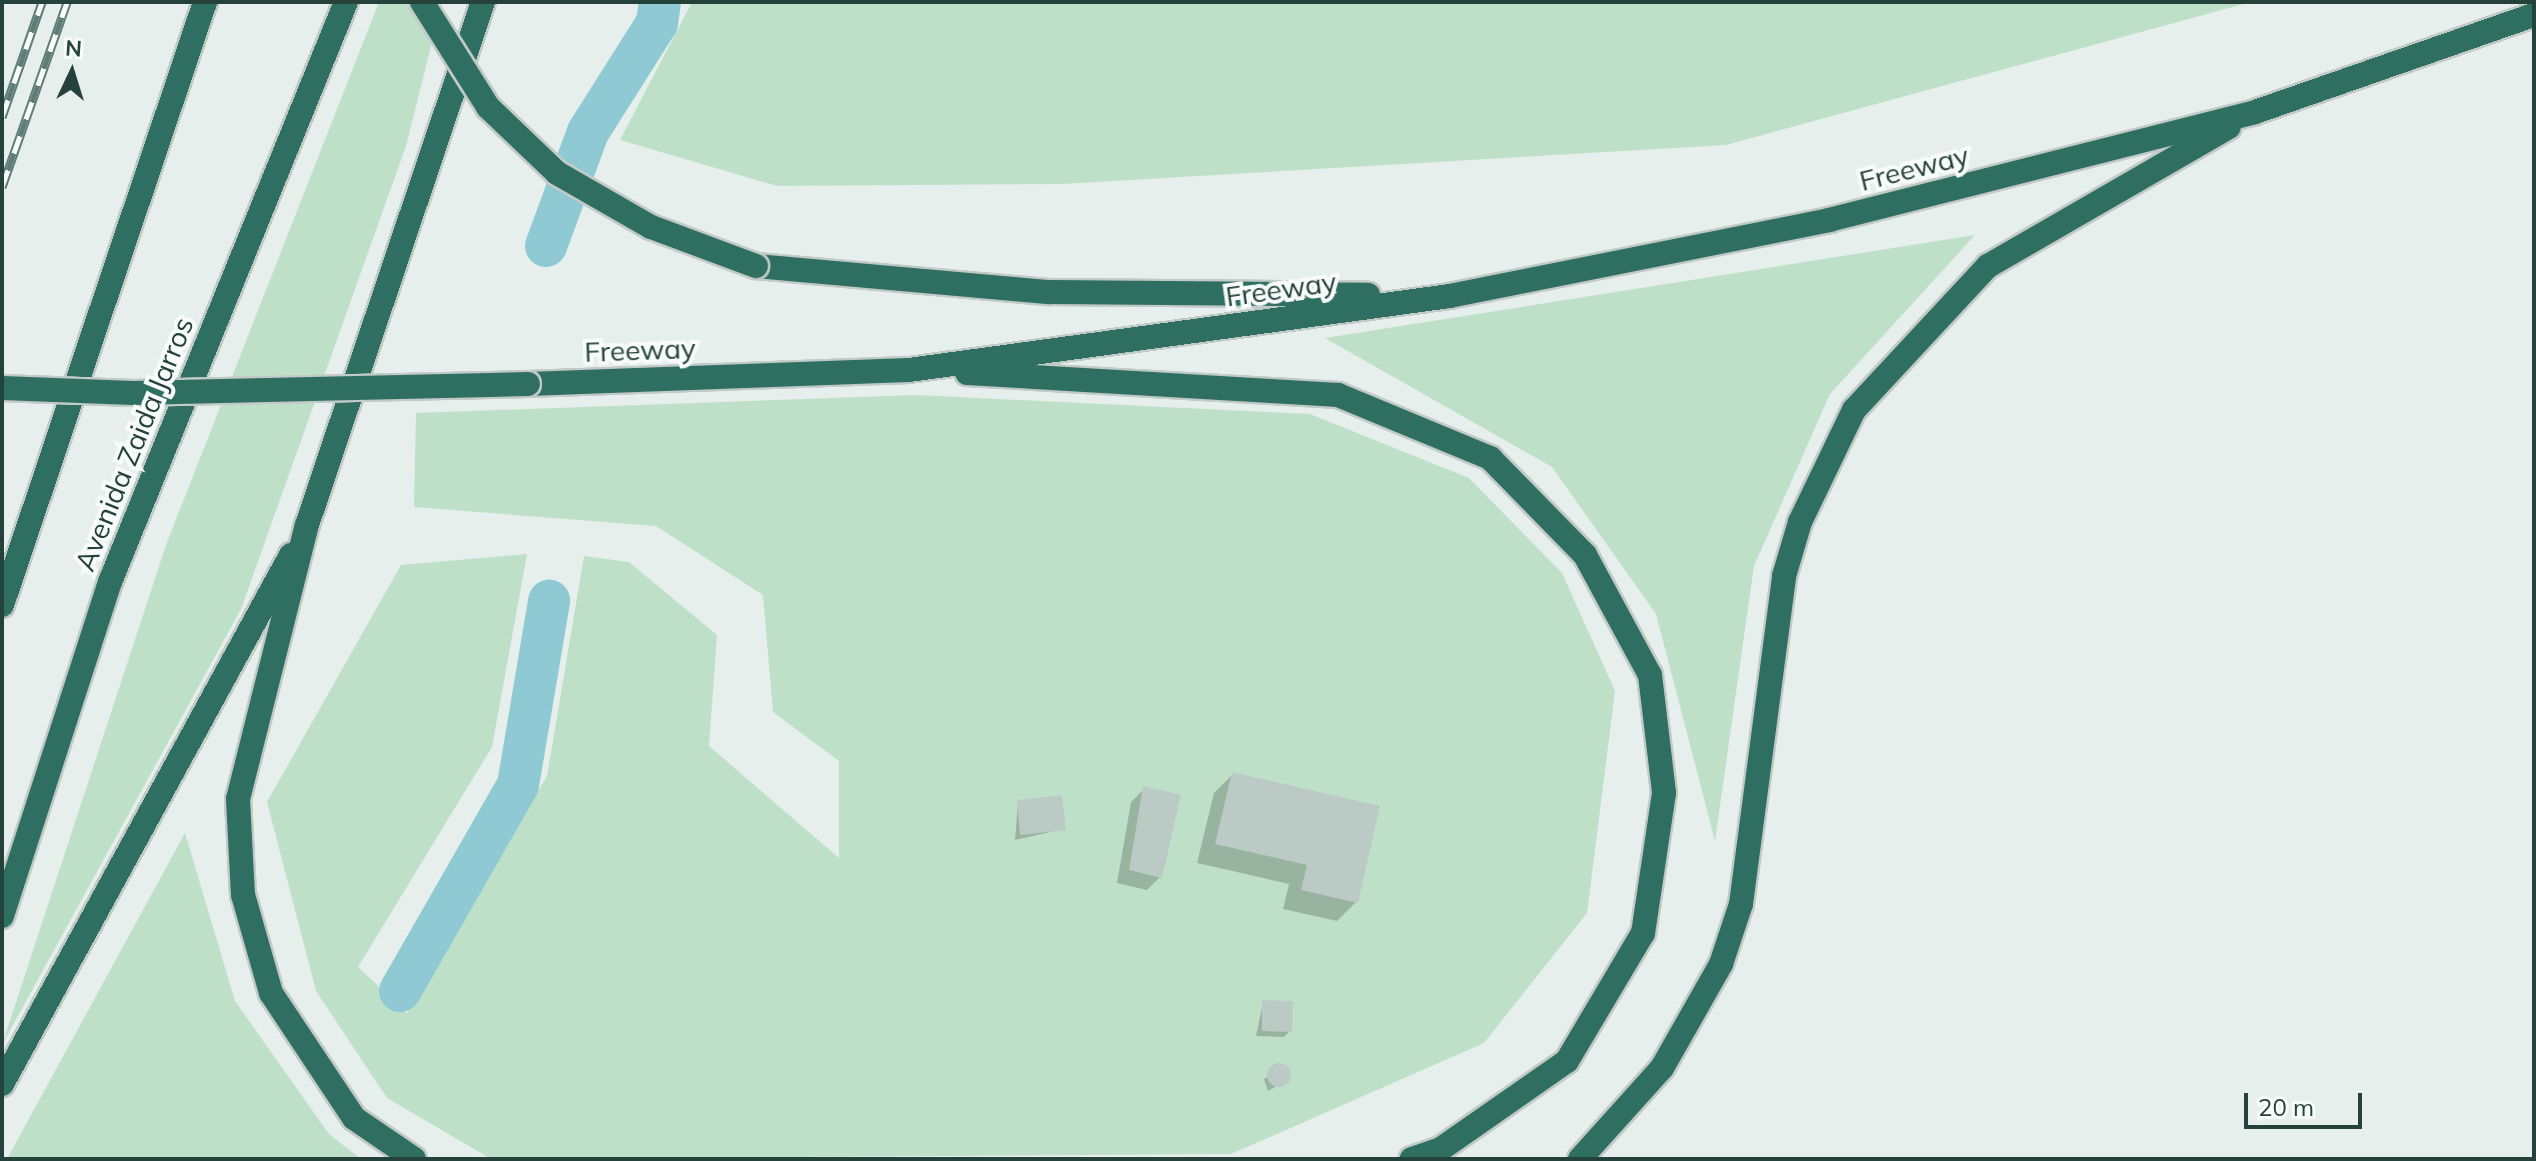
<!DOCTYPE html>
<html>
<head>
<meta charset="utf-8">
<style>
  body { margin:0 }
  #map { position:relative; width:2536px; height:1161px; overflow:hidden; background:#e6efeb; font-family:Mulish,sans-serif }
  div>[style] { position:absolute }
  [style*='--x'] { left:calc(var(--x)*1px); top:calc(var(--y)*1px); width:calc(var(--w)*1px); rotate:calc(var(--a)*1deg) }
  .green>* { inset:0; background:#bfe0c8 }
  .shadow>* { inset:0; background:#0003 }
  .canal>* { height:42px; margin:-21px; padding:0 21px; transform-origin:21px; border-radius:21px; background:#8ec9d4 }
  .building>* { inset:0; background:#bbcac4 }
  .round { border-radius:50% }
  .roads { filter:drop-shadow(2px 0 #c2cac8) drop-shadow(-2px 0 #c2cac8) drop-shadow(0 2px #c2cac8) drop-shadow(0 -2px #c2cac8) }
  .motorway>* { height:24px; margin:-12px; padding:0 12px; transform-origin:12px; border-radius:12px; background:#2f6f62 }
  .rail>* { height:9px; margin-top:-4.5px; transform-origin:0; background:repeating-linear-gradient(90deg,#f7fbf9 0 18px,#5f7d75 0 36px); box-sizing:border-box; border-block:2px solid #5f7d75 }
  .bridges { filter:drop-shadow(2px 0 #c2cac8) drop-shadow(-2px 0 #c2cac8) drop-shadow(0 2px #c2cac8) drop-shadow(0 -2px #c2cac8) }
  .motorway-bridge>* { height:24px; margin:-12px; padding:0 12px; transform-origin:12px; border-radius:12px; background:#2f6f62 }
  span { translate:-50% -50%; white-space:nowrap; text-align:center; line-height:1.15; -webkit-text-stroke:8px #f7fbf9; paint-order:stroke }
  .street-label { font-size:28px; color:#24423a }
  .frame { position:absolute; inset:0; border:4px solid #24423a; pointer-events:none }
  .north { position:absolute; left:32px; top:32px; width:80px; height:80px; -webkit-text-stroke:6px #f7fbf9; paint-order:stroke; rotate:4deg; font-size:22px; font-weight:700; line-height:32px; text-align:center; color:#24423a }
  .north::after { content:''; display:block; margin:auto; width:28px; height:36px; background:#24423a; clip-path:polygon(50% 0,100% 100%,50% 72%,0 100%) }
  .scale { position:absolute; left:2244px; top:1093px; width:118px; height:36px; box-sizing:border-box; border:4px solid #24423a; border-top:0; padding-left:10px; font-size:24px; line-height:28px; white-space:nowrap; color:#24423a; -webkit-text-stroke:6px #f7fbf9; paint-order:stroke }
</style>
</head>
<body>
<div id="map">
  <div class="green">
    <i style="clip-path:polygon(379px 2px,442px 2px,406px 146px,241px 609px,2px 1045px,166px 545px)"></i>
    <i style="clip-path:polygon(692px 2px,2251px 2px,1726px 145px,1061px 184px,777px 186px,620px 140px)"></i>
    <i style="clip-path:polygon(1975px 235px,1830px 394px,1754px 566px,1715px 841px,1656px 614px,1552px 467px,1325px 338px)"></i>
    <i style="clip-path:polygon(916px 395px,1310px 414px,1469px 478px,1562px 573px,1615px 691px,1587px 913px,1484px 1043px,1231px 1154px,491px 1159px,387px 1098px,316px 991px,267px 802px,401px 565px,527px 554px,492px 747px,358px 967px,407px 1013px,547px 776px,584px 556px,629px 562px,717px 635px,709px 746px,839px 858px,839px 761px,773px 712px,763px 595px,656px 526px,414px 507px,416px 413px)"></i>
    <i style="clip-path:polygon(185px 833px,235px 1001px,329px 1134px,361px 1159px,7px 1159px)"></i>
  </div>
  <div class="shadow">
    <i style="clip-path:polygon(1233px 774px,1356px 902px,1337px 921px,1283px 909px,1289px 884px,1197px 863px,1214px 793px)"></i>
    <i style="clip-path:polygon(1144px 789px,1160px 877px,1147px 890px,1117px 883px,1131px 802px)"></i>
    <i style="clip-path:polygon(1018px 802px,1064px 829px,1015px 840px)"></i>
    <i style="clip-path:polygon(1263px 1002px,1290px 1031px,1284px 1037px,1256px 1036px)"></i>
    <i style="clip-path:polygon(1284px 1068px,1288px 1079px,1268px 1091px,1264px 1079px)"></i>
  </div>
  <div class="canal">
    <i style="--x:546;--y:246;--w:121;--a:-69.8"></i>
    <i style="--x:588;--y:132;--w:129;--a:-57.7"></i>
    <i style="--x:657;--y:23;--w:21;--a:-82"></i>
    <i style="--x:400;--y:991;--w:237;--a:-60.2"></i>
    <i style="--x:518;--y:785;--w:187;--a:-80.4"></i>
  </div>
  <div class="building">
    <i style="clip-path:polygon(1232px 772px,1380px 806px,1358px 903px,1301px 890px,1307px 865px,1215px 844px)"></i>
    <i style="clip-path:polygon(1143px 786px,1181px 795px,1162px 878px,1129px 870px)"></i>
    <i style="clip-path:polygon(1062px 795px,1066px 830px,1020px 835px,1017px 800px)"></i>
    <i style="clip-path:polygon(1262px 1000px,1293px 1001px,1292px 1032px,1262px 1031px)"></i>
    <i class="round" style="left:1267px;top:1063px;width:24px;height:24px"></i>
  </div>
  <div class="roads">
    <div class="motorway">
      <i style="--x:756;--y:266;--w:295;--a:5.1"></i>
      <i style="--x:1050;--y:292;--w:318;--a:0.5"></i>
      <i style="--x:967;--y:373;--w:372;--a:3.4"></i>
      <i style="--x:1338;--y:395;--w:165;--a:22.5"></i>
      <i style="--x:1490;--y:458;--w:136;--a:45.6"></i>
      <i style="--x:1585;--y:555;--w:136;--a:61.6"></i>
      <i style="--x:1650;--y:675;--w:119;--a:83.2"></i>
      <i style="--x:1664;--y:793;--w:142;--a:98.5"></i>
      <i style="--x:1643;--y:933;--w:149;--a:120.7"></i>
      <i style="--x:1567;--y:1061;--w:154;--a:145.1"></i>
      <i style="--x:1441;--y:1149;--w:31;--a:161"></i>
      <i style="--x:528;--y:384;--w:381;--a:-2.1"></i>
      <i style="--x:909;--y:370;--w:546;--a:-7.79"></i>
      <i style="--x:1450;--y:296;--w:387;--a:-11.3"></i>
      <i style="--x:1829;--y:220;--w:439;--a:-14.2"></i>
      <i style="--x:2255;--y:112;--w:295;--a:-19.2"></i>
      <i style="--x:2;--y:605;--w:636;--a:-71.39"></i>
      <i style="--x:2;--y:916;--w:351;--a:-72.1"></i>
      <i style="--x:110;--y:582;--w:626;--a:-67.86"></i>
      <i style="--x:2;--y:1084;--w:603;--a:-61.35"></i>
      <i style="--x:414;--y:1159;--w:73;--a:-145.7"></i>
      <i style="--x:354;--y:1118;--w:150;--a:-123.6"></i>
      <i style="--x:271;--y:993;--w:102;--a:-105.9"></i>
      <i style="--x:243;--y:895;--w:96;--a:-93"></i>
      <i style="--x:238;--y:799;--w:283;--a:-75.9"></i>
      <i style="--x:307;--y:525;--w:552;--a:-71.4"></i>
      <i style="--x:1580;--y:1159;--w:122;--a:-48"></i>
      <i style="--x:1662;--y:1068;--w:120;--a:-60.4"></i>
      <i style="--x:1721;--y:964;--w:63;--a:-71.6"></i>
      <i style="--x:1741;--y:904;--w:331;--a:-82.5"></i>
      <i style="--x:1784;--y:576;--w:56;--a:-73.5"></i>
      <i style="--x:1800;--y:522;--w:124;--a:-64.3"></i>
      <i style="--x:1854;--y:410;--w:197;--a:-47.1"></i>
      <i style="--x:1988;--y:266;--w:278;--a:-30"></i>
    </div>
  </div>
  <div class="rail">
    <i style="--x:2;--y:117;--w:122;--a:-70.8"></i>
    <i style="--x:2;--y:187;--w:196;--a:-70.6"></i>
  </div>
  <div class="bridges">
    <div class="motorway-bridge">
      <i style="--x:422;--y:2;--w:124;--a:57.8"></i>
      <i style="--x:488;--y:107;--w:95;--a:43.7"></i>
      <i style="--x:557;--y:173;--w:108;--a:29.9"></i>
      <i style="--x:651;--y:227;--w:112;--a:20.4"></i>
      <i style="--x:2;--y:388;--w:131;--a:2.2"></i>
      <i style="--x:133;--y:393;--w:395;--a:-1.3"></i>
    </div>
  </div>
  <div class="street-label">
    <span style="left:1914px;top:168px;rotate:-14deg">Freeway</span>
    <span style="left:1281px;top:289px;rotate:-8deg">Freeway</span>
    <span style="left:640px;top:350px;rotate:-2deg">Freeway</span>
    <span style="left:134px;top:444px;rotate:-68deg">Avenida Zaida Jarros</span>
  </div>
  <div class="frame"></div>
  <div class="north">N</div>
  <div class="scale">20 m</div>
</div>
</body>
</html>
